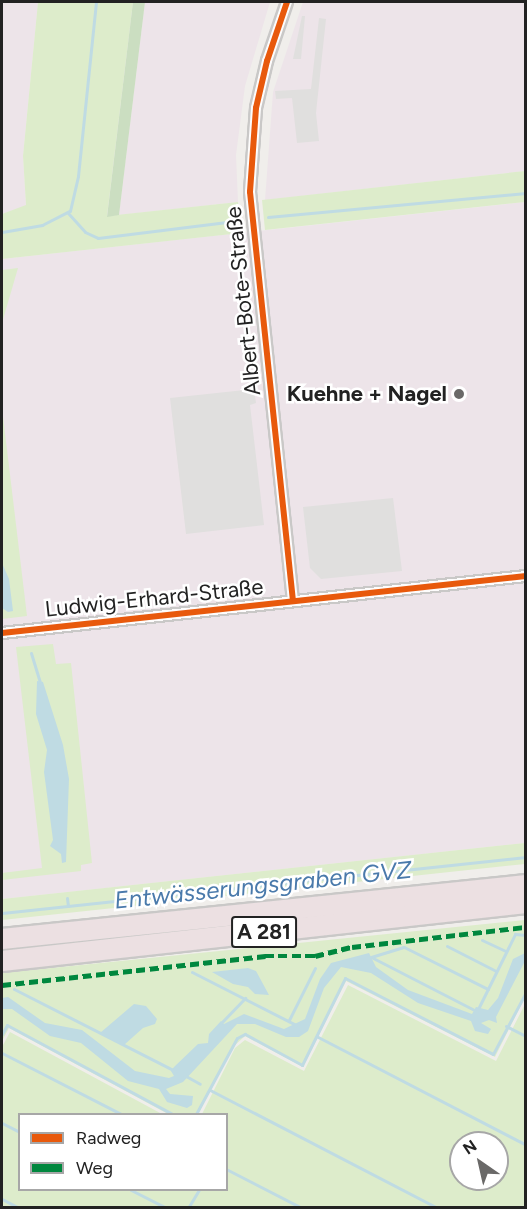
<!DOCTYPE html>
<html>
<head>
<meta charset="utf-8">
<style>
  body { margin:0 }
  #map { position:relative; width:527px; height:1209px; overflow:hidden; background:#f0eeeb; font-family:Figtree,sans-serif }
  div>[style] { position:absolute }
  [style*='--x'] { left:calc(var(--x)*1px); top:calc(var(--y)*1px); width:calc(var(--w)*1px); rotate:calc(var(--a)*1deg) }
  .industrial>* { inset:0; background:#ede4e9 }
  .grass>* { inset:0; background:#ddeccb }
  .forest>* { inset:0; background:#cbdec1 }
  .parking>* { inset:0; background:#e0dfde }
  .water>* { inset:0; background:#bfdbe3 }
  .stream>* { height:3px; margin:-1.5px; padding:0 1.5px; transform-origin:1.5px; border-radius:1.5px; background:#bfdbe3 }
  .roads { filter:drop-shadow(2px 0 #c9c8c7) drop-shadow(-2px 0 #c9c8c7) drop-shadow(0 2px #c9c8c7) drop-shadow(0 -2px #c9c8c7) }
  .street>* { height:10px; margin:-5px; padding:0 5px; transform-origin:5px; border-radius:5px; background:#fdfcfc }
  .highway>* { height:20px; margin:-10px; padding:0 10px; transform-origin:10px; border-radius:10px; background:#ece0e2 }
  .quiet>* { height:4.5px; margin-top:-2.25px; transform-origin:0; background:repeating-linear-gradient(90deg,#00873e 0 9px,transparent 0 13.5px) }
  .cycleway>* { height:6px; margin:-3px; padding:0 3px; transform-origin:3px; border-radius:3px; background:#e8590c }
  .dots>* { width:16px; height:16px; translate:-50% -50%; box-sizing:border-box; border:3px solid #fff; border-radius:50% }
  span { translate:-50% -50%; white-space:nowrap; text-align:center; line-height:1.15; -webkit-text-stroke:5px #fff; paint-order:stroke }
  .shield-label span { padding:2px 4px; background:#fff; border:2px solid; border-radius:4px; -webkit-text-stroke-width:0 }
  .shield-label { font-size:21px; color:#222; font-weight:700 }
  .street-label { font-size:22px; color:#222 }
  .poi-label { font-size:22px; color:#222; font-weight:700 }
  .right { translate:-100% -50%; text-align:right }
  .water-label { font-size:24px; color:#4a7aab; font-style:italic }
  .frame { position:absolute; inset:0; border:3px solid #222; pointer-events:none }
  .legend { position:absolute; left:18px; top:1113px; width:210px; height:78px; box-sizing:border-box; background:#fff; border:2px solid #a7a7a7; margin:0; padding:8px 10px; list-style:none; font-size:18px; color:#222 }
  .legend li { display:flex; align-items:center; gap:12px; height:30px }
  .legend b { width:30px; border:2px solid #a7a7a7 }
  .north { position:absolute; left:449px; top:1131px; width:60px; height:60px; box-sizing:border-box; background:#fff; border:2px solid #a7a7a7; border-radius:50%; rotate:326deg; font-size:16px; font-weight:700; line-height:24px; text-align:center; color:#222 }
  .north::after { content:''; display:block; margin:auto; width:21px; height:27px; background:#6a6968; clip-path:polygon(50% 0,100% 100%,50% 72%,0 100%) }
</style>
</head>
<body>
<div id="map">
  <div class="industrial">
    <i style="clip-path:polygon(2px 2px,38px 2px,23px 156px,26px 206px,2px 214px)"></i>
    <i style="clip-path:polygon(145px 2px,270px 2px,245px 86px,236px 155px,238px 202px,119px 215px)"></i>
    <i style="clip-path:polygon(303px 2px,525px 2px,525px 171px,265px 200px,273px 92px)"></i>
    <i style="clip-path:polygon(525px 202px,525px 843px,2px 899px,2px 259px)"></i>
  </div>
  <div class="grass">
    <i style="clip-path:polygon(38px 2px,133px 2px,107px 216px,238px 202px,241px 233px,2px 259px,2px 214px,26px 205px,23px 156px)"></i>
    <i style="clip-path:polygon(525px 171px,525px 202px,265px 230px,262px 200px)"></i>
    <i style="clip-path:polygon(18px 268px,2px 323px,2px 270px)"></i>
    <i style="clip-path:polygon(2px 408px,27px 616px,2px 619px)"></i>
    <i style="clip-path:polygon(53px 644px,56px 664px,71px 663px,92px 863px,81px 865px,81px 871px,2px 880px,2px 873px,42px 868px,16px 647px)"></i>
    <i style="clip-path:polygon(525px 843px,525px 864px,2px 920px,2px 899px)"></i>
    <i style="clip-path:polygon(525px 920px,525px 997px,495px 1057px,346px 981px,303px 1067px,245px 1036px,233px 1047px,198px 1114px,168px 1114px,9px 1028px,2px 1041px,2px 973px)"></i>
    <i style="clip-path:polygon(evenodd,348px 985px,496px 1061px,525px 1004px,525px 1207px,2px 1207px,2px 1047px,10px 1032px,162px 1114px,20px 1114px,20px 1190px,226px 1190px,226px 1114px,202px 1114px,235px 1048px,245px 1040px,304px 1071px,348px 985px,461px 1143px,497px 1143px,497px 1179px,461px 1179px,461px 1143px)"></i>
  </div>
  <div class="forest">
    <i style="clip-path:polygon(133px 2px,145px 2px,119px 215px,107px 217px)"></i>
  </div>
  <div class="parking">
    <i style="clip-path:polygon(302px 16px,305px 16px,301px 59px,293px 59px)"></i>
    <i style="clip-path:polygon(319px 18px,326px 19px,316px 113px,319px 141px,297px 143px,292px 98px,276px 99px,275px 91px,311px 89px)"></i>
    <i style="clip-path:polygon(254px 389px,256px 403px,250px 405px,264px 525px,186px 534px,170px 398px)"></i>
    <i style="clip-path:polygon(393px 498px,402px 571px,321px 579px,310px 568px,303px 507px)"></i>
  </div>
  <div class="water">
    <i style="clip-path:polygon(2px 563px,9px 579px,13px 611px,8px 612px,2px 608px)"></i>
    <i style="clip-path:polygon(37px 681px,43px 682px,63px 745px,69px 779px,66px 862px,62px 863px,61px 854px,50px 846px,53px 840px,44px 772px,47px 750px,36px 714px)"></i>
    <i style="clip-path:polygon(369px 953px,376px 967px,408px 990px,472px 1014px,476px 1007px,488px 1010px,498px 998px,513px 959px,525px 953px,525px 961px,496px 1017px,497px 1023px,489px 1020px,481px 1023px,491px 1029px,488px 1034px,475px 1031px,471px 1021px,418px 1003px,371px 973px,341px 967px,324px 988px,308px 1031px,299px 1037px,286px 1037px,255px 1024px,237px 1024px,183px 1082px,166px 1089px,170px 1094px,193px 1096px,192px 1105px,187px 1108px,167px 1102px,159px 1089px,128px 1081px,81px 1043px,50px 1036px,12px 1009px,2px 1009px,2px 998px,8px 997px,45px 1023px,82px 1030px,135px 1071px,169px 1078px,174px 1076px,171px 1071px,174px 1067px,198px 1044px,208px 1043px,209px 1034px,221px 1021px,224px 1024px,244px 1014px,284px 1029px,305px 1019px,320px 979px,331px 963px)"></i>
    <i style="clip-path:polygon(248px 968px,256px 971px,269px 995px,255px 994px,248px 987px,233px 984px,212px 972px)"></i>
    <i style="clip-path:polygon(134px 1004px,146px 1006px,157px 1019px,155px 1024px,143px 1028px,124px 1045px,100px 1033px)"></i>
  </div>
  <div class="stream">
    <i style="--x:68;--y:213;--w:25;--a:48"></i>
    <i style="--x:85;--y:232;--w:14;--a:25"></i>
    <i style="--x:98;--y:238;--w:138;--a:-7.1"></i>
    <i style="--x:268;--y:217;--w:259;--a:-5.3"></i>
    <i style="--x:2;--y:232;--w:41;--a:-9.9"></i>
    <i style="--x:42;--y:225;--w:31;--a:-27"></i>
    <i style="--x:70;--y:211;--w:36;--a:-77"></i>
    <i style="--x:78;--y:176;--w:175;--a:-84.1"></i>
    <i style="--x:31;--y:653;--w:34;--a:73"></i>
    <i style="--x:67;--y:898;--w:8;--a:83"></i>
    <i style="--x:2;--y:913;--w:527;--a:-6.1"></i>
    <i style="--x:482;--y:940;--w:26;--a:25"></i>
    <i style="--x:447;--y:946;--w:55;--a:27"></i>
    <i style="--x:371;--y:957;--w:34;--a:-17"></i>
    <i style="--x:404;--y:947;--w:94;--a:26.6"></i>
    <i style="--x:373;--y:958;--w:116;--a:27.2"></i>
    <i style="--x:192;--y:972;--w:117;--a:27"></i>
    <i style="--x:14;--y:989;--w:181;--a:27"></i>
    <i style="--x:477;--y:1011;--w:86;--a:-63.7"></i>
    <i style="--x:515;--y:934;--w:11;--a:5"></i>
    <i style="--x:289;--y:1020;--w:58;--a:-63.4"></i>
    <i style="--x:221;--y:1023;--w:35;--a:-46"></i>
    <i style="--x:506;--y:1026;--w:22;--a:27"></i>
    <i style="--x:2;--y:1034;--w:10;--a:-61"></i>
    <i style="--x:7;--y:1025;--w:187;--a:28.3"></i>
    <i style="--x:318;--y:1037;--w:234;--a:27.4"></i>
    <i style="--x:2;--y:1053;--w:134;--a:27.1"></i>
    <i style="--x:184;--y:1075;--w:18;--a:29"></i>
    <i style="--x:210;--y:1090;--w:257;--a:27.4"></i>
    <i style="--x:196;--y:1114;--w:86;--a:-61.7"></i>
    <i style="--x:237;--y:1038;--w:9;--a:-27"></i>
    <i style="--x:245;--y:1034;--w:65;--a:28.5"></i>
    <i style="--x:302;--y:1065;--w:97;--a:-63.7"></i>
    <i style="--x:345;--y:978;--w:166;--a:27.2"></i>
    <i style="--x:493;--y:1054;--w:70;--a:-62"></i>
    <i style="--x:2;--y:1123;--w:20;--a:27"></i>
    <i style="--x:226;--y:1169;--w:85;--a:27.2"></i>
    <i style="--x:131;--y:1190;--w:39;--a:27"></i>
    <i style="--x:2;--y:1199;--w:19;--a:28"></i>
    <i style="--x:188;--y:1208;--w:21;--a:-59"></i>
  </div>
  <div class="roads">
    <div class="street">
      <i style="--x:287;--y:2;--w:62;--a:108.7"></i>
      <i style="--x:267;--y:61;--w:48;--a:103.2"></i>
      <i style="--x:256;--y:108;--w:84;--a:94.1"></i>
      <i style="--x:250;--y:192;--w:411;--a:84"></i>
      <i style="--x:2;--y:633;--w:527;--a:-6.21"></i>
    </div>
    <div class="highway">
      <i style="--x:2;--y:939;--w:527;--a:-5.88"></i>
      <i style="--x:2;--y:961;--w:527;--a:-6.32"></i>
    </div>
  </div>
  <div class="quiet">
    <i style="--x:2;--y:985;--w:265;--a:-6.3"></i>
    <i style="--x:265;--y:956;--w:50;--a:0"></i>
    <i style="--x:315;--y:956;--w:38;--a:-14"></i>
    <i style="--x:352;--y:947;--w:175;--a:-6.6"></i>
  </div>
  <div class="cycleway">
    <i style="--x:287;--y:2;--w:62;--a:108.7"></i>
    <i style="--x:267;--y:61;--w:48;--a:103.2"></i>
    <i style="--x:256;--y:108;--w:84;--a:94.1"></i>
    <i style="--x:250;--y:192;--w:411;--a:84"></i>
    <i style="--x:2;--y:633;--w:527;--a:-6.21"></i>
  </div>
  <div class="dots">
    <i style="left:459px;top:394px;background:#6a6968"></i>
  </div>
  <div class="shield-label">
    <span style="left:264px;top:932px">A 281</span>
  </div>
  <div class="street-label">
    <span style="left:243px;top:301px;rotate:-96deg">Albert-Bote-Straße</span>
    <span style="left:154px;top:598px;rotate:-6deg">Ludwig-Erhard-Straße</span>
  </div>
  <div class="poi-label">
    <span class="right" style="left:447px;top:394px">Kuehne + Nagel</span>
  </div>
  <div class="water-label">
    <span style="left:263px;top:885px;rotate:-6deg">Entwässerungsgraben GVZ</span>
  </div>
  <div class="frame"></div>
  <ul class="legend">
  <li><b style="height:8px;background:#e8590c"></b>Radweg</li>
  <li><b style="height:8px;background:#00873e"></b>Weg</li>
  </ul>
  <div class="north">N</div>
</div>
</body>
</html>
